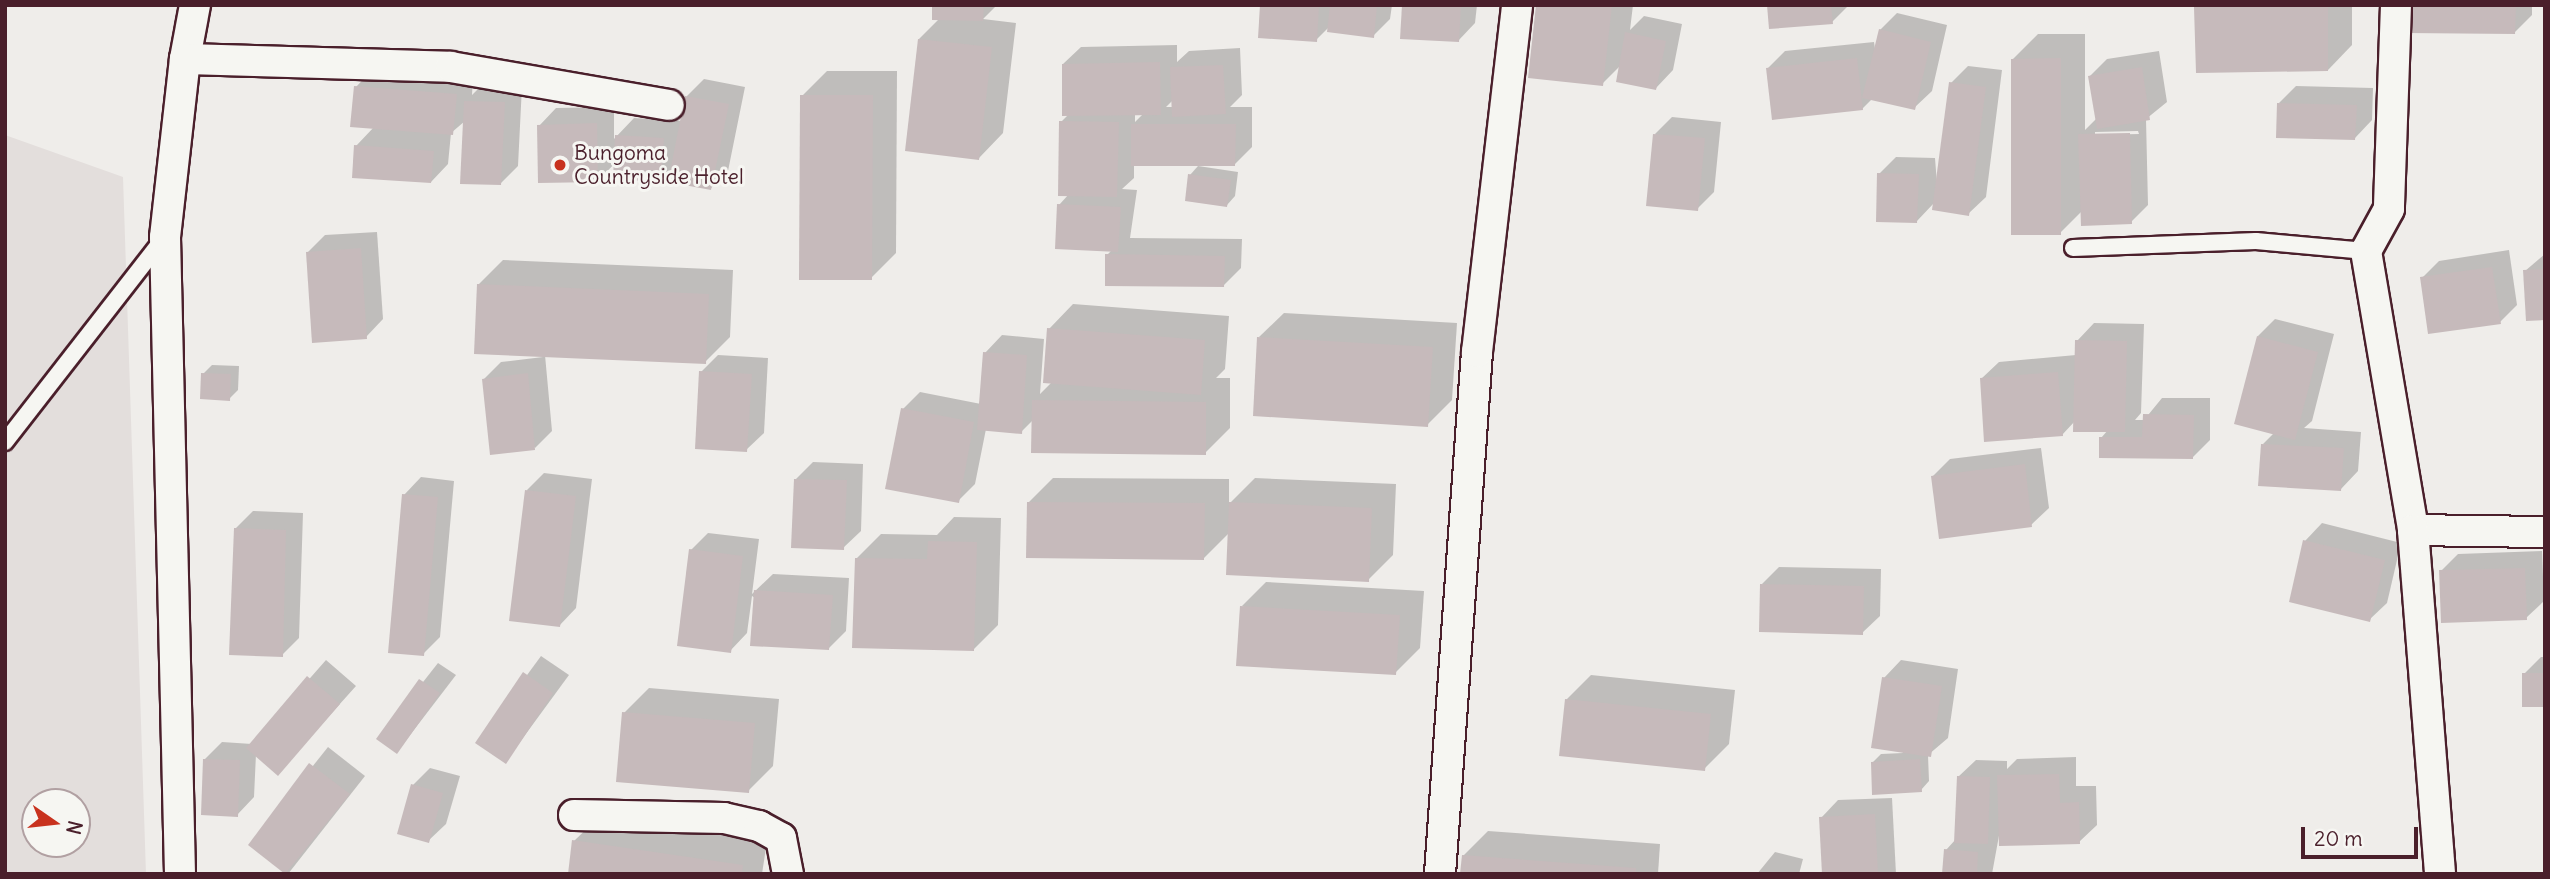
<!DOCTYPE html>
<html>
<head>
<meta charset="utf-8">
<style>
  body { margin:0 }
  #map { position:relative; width:2550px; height:879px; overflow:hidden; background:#efedea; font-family:Delius,sans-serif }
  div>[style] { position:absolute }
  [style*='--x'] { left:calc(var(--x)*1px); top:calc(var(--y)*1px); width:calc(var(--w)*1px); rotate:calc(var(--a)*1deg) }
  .built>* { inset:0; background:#e3dedc }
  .shadow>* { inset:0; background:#0003 }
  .building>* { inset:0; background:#c6babb }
  .roads { filter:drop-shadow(2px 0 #4a1f2b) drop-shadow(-2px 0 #4a1f2b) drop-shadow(0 2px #4a1f2b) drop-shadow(0 -2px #4a1f2b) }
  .service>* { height:16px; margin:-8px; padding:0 8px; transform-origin:8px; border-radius:8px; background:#f6f6f2 }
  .minor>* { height:30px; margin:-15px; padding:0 15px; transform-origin:15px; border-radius:15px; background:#f6f6f2 }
  .dots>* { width:19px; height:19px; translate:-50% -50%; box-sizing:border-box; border:4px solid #f6f6f2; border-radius:50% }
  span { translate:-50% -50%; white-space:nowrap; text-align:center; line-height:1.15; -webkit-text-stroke:6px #f6f6f2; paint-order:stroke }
  .poi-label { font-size:21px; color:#4a1f2b }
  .left { translate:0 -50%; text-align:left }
  .frame { position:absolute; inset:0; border:7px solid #4a1f2b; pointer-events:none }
  .north { position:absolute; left:21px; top:788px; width:70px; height:70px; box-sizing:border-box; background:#f6f6f2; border:2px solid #b1a0a2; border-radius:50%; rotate:104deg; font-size:19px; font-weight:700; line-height:28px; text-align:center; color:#4a1f2b }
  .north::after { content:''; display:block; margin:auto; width:24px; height:32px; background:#c8321e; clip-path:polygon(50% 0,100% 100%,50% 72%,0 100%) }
  .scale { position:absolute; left:2301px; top:827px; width:117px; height:32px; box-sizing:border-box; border:4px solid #4a1f2b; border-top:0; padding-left:9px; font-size:21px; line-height:24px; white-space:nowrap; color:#4a1f2b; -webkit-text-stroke:5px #f6f6f2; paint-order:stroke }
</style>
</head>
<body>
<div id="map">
  <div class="built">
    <i style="clip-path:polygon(evenodd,5px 135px,123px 177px,146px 874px,5px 874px,5px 135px,35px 802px,77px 802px,77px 844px,35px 844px,35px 802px)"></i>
  </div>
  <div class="shadow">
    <i style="clip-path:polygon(934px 5px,997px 5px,983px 19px,1016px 23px,1003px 133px,979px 158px,919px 39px,940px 18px)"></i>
    <i style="clip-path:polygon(1262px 5px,1392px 5px,1390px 19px,1373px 36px,1330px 26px,1316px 40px)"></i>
    <i style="clip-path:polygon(1404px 5px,1477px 5px,1475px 23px,1458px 41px)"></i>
    <i style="clip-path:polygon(1537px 5px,1633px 5px,1630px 30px,1644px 16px,1682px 24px,1673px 70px,1656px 88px,1621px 65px,1602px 84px)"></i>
    <i style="clip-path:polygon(1769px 5px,1849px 5px,1832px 22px)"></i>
    <i style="clip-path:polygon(2352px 5px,2352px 45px,2328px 70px,2196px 7px)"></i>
    <i style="clip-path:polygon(2408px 5px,2532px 5px,2532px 15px,2514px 33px)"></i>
    <i style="clip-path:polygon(2543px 5px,2545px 5px,2545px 30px,2543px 30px)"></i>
    <i style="clip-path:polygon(1897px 13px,1947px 25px,1932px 91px,1914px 108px,1873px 98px,1862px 109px,1768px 68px,1785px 51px,1874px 42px,1875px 49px,1880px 30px)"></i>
    <i style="clip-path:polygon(evenodd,2038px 34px,2085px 34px,2085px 130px,2097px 118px,2090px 76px,2107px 59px,2159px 51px,2167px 102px,2146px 119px,2148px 205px,2131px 222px,2082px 211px,2060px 233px,2013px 59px,2038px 34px,2138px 131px,2139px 134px,2095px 135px,2095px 132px,2138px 131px)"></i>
    <i style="clip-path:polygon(evenodd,1177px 45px,1177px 62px,1189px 51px,1240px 48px,1242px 95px,1230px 107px,1252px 107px,1252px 147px,1235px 164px,1134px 164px,1134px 178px,1122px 189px,1137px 190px,1130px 238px,1242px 239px,1241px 268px,1224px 285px,1107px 255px,1112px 250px,1059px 205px,1069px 194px,1061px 122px,1069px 114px,1063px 64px,1081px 47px,1177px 45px,1173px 100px,1173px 107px,1166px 107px,1173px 100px,1177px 45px,1135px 113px,1144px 113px,1135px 122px,1135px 113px)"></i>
    <i style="clip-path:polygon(1968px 66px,2002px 70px,1986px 197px,1968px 214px,1934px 203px,1917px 221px,1879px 174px,1896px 157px,1935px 158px,1937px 184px,1951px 83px)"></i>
    <i style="clip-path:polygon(373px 69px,473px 77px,472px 95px,483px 84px,522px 86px,518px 166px,500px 184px,465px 121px,451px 133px,448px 164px,431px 182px,356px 146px,374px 127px,356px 87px)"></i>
    <i style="clip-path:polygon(827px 71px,897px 71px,896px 253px,871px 278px,802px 96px)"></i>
    <i style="clip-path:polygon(704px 79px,745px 87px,728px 171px,711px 188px,673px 168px,661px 180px,616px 162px,598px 181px,539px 126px,556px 108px,614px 107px,614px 139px,634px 118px,682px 121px,687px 96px)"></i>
    <i style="clip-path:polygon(2296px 86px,2373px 88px,2372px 120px,2355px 138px,2279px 103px)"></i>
    <i style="clip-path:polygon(1672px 117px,1721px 122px,1714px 192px,1697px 209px,1655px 134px)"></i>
    <i style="clip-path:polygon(1198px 166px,1238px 172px,1235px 196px,1227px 205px,1190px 175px)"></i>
    <i style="clip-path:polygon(377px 232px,383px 319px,366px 337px,308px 252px,325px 235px)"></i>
    <i style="clip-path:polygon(2509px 250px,2517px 305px,2500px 322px,2422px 278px,2439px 261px)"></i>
    <i style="clip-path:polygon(2545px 254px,2545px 318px,2525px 271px)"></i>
    <i style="clip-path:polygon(503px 260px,733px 270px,730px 337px,705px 362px,545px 355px,552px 431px,535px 448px,484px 379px,501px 362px,543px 357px,478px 285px)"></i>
    <i style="clip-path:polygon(1073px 304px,1229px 316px,1225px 369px,1216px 378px,1230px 378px,1230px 428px,1205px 453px,1033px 420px,1021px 432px,986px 429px,975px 484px,958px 501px,903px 409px,920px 392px,981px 404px,985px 353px,1002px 335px,1044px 339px,1040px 394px,1052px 382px,1049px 329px)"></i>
    <i style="clip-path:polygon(1284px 313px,1457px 323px,1452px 400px,1427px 425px,1259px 337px)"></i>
    <i style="clip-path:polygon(2275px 319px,2334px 334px,2312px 421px,2304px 428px,2361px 432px,2358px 471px,2341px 489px,2263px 444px,2274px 433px,2258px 336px)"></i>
    <i style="clip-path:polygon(2094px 323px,2144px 324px,2141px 413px,2135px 420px,2144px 420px,2162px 398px,2210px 398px,2210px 440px,2193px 457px,2101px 438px,2108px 430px,2075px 421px,2062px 435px,1981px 379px,1999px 362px,2076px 355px,2077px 341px)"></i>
    <i style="clip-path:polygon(718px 355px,768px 358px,764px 433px,746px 450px,701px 372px)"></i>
    <i style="clip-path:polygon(212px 365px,239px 366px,238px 390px,229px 399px,203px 374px)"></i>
    <i style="clip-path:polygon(2041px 448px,2049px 508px,2031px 525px,1933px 476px,1950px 459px)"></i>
    <i style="clip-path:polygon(813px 462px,863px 464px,861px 531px,843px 548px,796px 479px)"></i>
    <i style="clip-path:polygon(544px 473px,592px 479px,576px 608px,559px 626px,527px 490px)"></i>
    <i style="clip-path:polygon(421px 477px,454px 481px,440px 637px,423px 654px,404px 495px)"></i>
    <i style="clip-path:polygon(1053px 478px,1229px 479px,1229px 504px,1255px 478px,1396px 484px,1393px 555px,1368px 580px,1229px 533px,1204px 558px,1029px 502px)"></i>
    <i style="clip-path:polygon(253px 511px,303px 513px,299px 638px,282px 655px,235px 529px)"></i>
    <i style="clip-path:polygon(954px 517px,1001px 518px,998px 625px,974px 649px,856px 559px,881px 534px,937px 535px)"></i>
    <i style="clip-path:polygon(2322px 523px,2401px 543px,2387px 603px,2369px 620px,2305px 541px)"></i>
    <i style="clip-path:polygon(708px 533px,759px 539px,752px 594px,773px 574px,849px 578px,846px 631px,828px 649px,752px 596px,747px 633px,730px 651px,691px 550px)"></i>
    <i style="clip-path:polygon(2542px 551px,2544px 601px,2526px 618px,2441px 571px,2458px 554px)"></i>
    <i style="clip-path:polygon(1779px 567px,1881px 569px,1880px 616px,1862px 633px,1762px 584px)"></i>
    <i style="clip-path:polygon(1266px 582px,1424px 591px,1420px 648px,1395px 673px,1242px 606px)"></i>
    <i style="clip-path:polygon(541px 656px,569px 675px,506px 761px,478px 742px)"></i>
    <i style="clip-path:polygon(2541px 657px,2545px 657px,2545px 705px,2524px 674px)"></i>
    <i style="clip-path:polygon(326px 660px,356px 686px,278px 773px,256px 754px,254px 797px,237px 815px,204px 760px,222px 742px,252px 744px)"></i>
    <i style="clip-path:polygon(1901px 660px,1958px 669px,1948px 738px,1928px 755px,1929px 781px,1921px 790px,1872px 763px,1881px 754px,1903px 753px,1884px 678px)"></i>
    <i style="clip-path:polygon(438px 663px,456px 675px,397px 752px,379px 738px)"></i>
    <i style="clip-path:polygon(1591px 675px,1735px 690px,1729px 744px,1704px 769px,1566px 700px)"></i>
    <i style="clip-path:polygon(649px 688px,779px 699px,773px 766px,748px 791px,624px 713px)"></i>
    <i style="clip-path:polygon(328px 747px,365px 776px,288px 874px,250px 845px)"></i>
    <i style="clip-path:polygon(2076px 757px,2076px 786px,2096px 786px,2097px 825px,2079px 842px,2000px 830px,1992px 874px,1943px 874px,1946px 850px,1956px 839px,1958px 777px,1976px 760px,2007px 761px,2007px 769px,2017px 759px)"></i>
    <i style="clip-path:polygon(430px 768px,460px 776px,446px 824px,428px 841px,413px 785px)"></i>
    <i style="clip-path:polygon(1892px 798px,1896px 874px,1824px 874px,1821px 818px,1838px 800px)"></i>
    <i style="clip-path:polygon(599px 817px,767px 841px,762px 874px,569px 874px,574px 841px)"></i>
    <i style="clip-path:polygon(1488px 831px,1660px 844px,1658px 874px,1462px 874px,1463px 856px)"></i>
    <i style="clip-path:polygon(1775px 852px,1803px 859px,1799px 874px,1757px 874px)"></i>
  </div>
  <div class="building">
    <i style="clip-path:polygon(932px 5px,984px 5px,983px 21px,932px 20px)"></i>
    <i style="clip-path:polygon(1260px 5px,1319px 5px,1317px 42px,1258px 38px)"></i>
    <i style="clip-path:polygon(1330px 5px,1377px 5px,1374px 38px,1327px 32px)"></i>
    <i style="clip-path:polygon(1402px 5px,1461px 5px,1459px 42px,1400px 39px)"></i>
    <i style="clip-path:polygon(1536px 5px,1612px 5px,1603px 86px,1528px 78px)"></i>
    <i style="clip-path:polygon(1767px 5px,1831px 5px,1833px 24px,1769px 29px)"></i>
    <i style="clip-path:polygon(2328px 5px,2328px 71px,2196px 73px,2194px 7px)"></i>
    <i style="clip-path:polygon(2407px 5px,2516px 5px,2515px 34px,2406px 33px)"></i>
    <i style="clip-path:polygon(1879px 29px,1931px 42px,1915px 110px,1862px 98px)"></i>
    <i style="clip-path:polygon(1625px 32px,1666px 41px,1656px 90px,1616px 82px)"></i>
    <i style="clip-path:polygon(918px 39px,992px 47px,979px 160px,905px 151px)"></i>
    <i style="clip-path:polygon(1857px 58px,1863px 110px,1772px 120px,1766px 68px)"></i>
    <i style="clip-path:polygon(2061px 58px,2061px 235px,2011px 235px,2011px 59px)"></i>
    <i style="clip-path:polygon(1160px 62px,1161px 115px,1062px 116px,1062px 64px)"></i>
    <i style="clip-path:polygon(1223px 65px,1226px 114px,1172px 117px,1170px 67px)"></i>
    <i style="clip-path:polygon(2142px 67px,2150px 120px,2097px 129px,2088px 76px)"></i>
    <i style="clip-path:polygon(1949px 82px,1986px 87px,1969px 216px,1932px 210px)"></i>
    <i style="clip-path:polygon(354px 86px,457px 94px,453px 135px,350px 127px)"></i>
    <i style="clip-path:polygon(800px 95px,873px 95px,872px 280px,799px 280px)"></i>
    <i style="clip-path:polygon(685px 96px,729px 104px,711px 190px,668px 182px)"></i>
    <i style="clip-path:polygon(464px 101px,505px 102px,501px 185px,460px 184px)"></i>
    <i style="clip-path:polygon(2277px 103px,2357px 105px,2355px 140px,2276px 138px)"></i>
    <i style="clip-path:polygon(1059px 121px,1119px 122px,1117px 197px,1058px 196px)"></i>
    <i style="clip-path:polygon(597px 123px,598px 182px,538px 183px,537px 125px)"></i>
    <i style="clip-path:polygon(1131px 124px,1236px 124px,1235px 166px,1131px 166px)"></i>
    <i style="clip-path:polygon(2130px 133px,2132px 224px,2081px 226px,2078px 134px)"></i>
    <i style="clip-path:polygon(1653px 134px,1705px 138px,1698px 211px,1646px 206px)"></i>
    <i style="clip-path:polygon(615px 135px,664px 138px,661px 182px,613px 179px)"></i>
    <i style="clip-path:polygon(354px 145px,434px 151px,431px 183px,352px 178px)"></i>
    <i style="clip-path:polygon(1877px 173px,1919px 174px,1917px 223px,1876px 222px)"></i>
    <i style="clip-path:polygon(1188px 174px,1231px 180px,1227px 207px,1185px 201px)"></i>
    <i style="clip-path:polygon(1057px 204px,1121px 207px,1118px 252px,1055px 249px)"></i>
    <i style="clip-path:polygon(361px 248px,367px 339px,312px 343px,306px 252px)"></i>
    <i style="clip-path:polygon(1105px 254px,1225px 256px,1224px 287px,1105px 286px)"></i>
    <i style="clip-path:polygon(2492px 267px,2501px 324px,2428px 334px,2420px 277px)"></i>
    <i style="clip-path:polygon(2545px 269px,2545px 320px,2526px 321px,2523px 270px)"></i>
    <i style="clip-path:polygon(477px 284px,709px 294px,706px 364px,474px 354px)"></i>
    <i style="clip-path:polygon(1047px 328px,1205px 340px,1201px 395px,1043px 383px)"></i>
    <i style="clip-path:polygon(2257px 336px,2318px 352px,2295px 440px,2234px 424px)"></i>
    <i style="clip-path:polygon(1257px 337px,1433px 347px,1428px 427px,1253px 416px)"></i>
    <i style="clip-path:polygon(2075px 340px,2127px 341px,2125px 432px,2073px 432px)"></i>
    <i style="clip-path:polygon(983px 352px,1027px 355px,1022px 434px,977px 430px)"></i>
    <i style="clip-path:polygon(699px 371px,752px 374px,747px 452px,695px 449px)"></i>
    <i style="clip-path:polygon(2058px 372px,2063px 436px,1984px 442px,1980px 378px)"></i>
    <i style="clip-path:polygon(201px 373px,231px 374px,230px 401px,200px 399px)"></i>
    <i style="clip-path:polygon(528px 373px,535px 450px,490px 455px,482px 379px)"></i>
    <i style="clip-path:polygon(1032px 400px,1206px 402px,1206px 455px,1031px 453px)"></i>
    <i style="clip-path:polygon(901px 408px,974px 422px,959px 503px,885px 489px)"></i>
    <i style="clip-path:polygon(2143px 414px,2194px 415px,2193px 459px,2099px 458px,2099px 437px,2142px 437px)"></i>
    <i style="clip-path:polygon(2261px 444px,2344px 448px,2341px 491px,2258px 486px)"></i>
    <i style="clip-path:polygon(2025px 464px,2032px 527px,1939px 539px,1931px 476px)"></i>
    <i style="clip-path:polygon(794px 479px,847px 480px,844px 550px,791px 548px)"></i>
    <i style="clip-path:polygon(525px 490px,576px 496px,560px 627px,509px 621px)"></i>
    <i style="clip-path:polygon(402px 494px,438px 497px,424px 656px,388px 653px)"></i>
    <i style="clip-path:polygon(1027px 502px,1205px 503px,1204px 560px,1026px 558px)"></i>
    <i style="clip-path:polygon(1229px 502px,1372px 508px,1369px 582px,1226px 575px)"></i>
    <i style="clip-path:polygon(234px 528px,286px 530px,283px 657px,229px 655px)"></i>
    <i style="clip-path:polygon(2303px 540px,2385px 560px,2370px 622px,2289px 602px)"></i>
    <i style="clip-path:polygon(928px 541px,977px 542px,974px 651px,852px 648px,855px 558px,927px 559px)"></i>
    <i style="clip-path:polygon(689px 549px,743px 556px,731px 653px,677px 646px)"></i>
    <i style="clip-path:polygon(2525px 568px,2527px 620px,2441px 623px,2439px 570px)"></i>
    <i style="clip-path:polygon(1760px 584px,1864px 586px,1863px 635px,1759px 632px)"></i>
    <i style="clip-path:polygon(754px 590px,833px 595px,829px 650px,750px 646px)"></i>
    <i style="clip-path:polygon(1240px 606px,1400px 615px,1396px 675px,1236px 666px)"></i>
    <i style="clip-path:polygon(523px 672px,553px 693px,506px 764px,475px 743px)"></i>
    <i style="clip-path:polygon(2522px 673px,2545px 673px,2545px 707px,2522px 707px)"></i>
    <i style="clip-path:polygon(307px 676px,340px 704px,278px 776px,246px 748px)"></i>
    <i style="clip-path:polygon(1882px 677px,1942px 686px,1931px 757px,1871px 748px)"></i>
    <i style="clip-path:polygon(419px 679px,440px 693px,397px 754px,376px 739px)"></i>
    <i style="clip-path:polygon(1565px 699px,1711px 714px,1705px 771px,1559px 756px)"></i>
    <i style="clip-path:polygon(622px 712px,755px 723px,749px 793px,616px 782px)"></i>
    <i style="clip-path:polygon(203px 759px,240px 760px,238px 817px,201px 815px)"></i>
    <i style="clip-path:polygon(1920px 759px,1922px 792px,1872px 795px,1871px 762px)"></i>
    <i style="clip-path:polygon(309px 763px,350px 794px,285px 874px,248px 845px)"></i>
    <i style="clip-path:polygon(2059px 774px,2060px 803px,2079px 802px,2080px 844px,1999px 846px,1997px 775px)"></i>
    <i style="clip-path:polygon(1957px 776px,1990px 777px,1988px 844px,1954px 843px)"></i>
    <i style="clip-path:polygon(411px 784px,443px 793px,429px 843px,397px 834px)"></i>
    <i style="clip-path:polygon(1875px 814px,1878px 874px,1822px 874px,1819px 817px)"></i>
    <i style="clip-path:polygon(572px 840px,743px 865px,742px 874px,568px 874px)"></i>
    <i style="clip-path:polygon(1944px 849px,1978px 852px,1977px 874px,1942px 874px)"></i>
    <i style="clip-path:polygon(1462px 855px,1636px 868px,1636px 874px,1460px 874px)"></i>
  </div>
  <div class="roads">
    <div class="service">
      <i style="--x:2073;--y:248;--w:183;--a:-2.2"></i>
      <i style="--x:2256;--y:241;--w:110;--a:5.2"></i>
      <i style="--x:5;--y:442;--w:257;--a:-52.1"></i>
    </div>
    <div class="minor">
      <i style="--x:195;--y:5;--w:55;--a:100.5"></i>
      <i style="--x:185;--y:59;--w:266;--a:1.7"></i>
      <i style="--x:451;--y:67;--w:221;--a:9.9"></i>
      <i style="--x:2396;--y:5;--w:204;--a:92"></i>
      <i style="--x:2389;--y:209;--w:48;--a:118.7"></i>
      <i style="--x:2366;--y:251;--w:283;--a:80.4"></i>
      <i style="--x:2413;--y:530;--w:132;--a:0.9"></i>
      <i style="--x:2413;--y:530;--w:345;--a:85.5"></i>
      <i style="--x:574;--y:815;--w:150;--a:1.1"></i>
      <i style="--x:724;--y:818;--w:36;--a:13"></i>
      <i style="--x:759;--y:826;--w:25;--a:29"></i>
      <i style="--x:781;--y:838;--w:37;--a:79"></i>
      <i style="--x:180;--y:874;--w:637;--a:-91.35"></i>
      <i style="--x:165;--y:237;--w:179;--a:-83.6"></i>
      <i style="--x:1440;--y:874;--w:523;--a:-85.95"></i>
      <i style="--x:1477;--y:352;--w:349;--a:-83.4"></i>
    </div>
  </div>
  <div class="dots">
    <i style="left:560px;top:165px;background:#c8321e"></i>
  </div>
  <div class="poi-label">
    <span class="left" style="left:574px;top:165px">Bungoma<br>Countryside Hotel</span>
  </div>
  <div class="frame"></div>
  <div class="north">N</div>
  <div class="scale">20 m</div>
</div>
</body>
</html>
